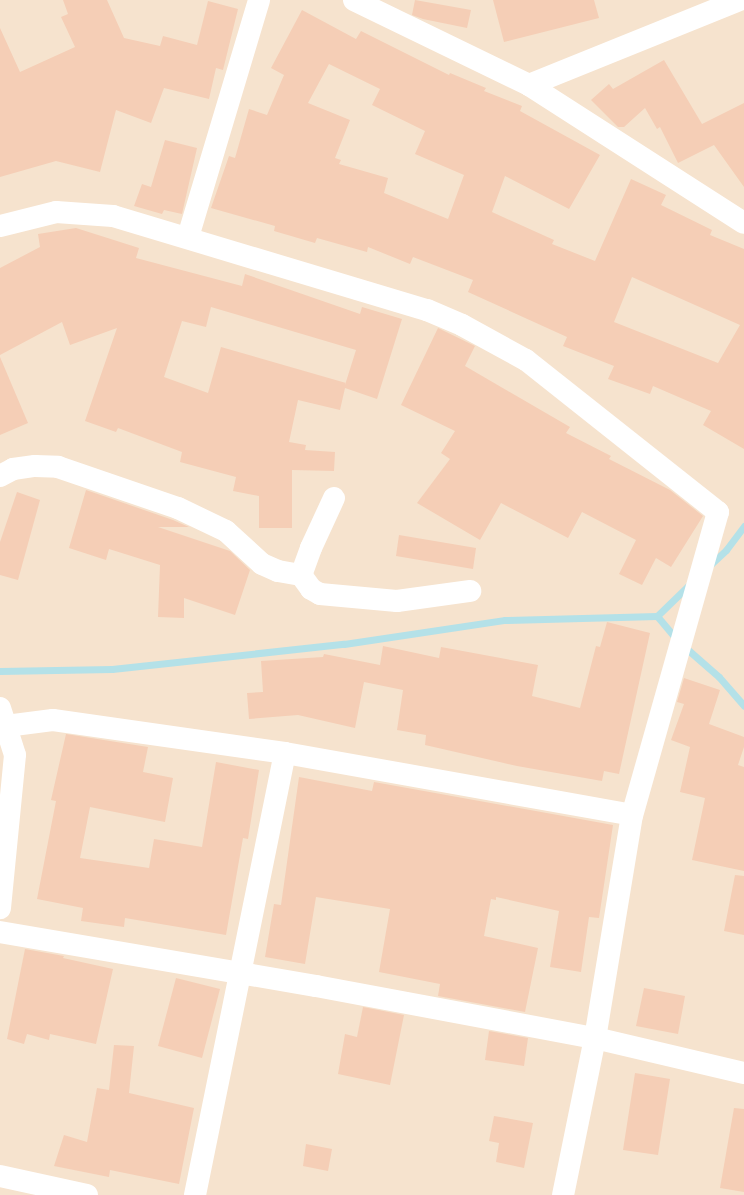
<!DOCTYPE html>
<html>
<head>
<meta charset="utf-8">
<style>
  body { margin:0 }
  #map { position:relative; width:744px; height:1195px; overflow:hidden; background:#fef2e0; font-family:"Fira Sans Condensed",sans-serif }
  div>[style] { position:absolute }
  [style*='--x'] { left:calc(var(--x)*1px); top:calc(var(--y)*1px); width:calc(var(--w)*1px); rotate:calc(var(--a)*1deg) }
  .residential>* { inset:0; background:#f6e3ce }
  .stream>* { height:7px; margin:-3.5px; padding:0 3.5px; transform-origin:3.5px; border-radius:3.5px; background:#b4e1e8 }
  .building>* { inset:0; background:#f5ceb6 }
  .minor>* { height:22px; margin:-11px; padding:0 11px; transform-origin:11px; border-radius:11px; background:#fff }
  span { translate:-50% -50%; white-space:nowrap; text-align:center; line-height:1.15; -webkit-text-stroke:3px #fff6e8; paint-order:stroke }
</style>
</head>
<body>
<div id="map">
  <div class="residential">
    <i style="clip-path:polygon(0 0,744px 0,744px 1195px,0 1195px)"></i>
  </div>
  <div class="stream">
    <i style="--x:710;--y:565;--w:22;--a:-43"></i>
    <i style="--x:726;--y:550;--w:30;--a:-53"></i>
    <i style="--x:657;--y:616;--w:34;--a:50"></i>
    <i style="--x:679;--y:642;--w:53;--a:41.2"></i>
    <i style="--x:719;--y:677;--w:38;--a:49"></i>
    <i style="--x:0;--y:671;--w:112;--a:-1"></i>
    <i style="--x:112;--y:669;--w:233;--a:-6.2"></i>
    <i style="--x:344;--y:644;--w:163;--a:-8.5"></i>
    <i style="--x:505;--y:620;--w:152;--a:-1.5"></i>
    <i style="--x:657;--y:616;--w:47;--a:-44.1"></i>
  </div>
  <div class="building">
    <i style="clip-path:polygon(63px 0,107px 0,124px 38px,160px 46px,163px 36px,197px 45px,208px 1px,238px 9px,223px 70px,216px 68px,209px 99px,164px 88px,151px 123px,116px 110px,100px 172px,56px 161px,0 177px,0 28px,20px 72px,75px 47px,61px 17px,68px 14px)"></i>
    <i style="clip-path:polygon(415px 0,471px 10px,467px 28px,423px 19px,412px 15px)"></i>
    <i style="clip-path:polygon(493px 0,594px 0,599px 18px,504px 42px)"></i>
    <i style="clip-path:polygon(evenodd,302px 10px,356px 39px,361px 31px,449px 75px,450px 73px,486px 88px,484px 91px,522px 106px,520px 111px,600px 155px,569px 209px,505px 176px,492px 212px,554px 240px,552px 244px,595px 261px,631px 179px,666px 195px,661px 205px,712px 230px,710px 235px,744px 249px,744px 449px,703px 425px,711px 411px,653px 386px,650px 394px,608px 379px,614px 366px,563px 346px,567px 337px,468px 292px,473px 280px,413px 257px,410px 264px,368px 247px,367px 252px,317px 238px,315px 243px,274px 231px,275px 226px,211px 208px,229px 156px,235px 158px,249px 109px,267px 115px,284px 75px,271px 68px,302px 10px,329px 64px,380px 89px,372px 105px,425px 131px,415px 154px,464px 175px,448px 219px,384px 193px,388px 178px,339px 164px,341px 160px,335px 158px,350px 120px,308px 103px,329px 64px,302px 10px,632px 277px,740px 325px,718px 363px,614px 322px,632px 277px)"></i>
    <i style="clip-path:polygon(664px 60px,702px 124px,744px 103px,744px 187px,714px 145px,678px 163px,660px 127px,657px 129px,645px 108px,624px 127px,618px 127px,591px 100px,609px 84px,613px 89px)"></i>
    <i style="clip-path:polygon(165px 140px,197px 148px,182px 214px,164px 210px,162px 214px,134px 206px,142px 184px,151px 187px)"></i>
    <i style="clip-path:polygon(evenodd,76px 228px,139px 248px,136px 258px,242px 286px,245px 274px,360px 314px,362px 307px,402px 319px,377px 399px,345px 388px,340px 410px,298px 400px,289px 442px,306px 445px,305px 450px,335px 452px,334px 471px,292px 470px,292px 528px,259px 528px,259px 496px,233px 491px,236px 477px,180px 462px,182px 452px,118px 428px,116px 432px,85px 421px,117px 328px,70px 345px,62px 322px,0 355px,0 268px,40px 247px,38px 234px,76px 228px,211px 307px,356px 350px,345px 385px,346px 383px,221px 347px,208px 393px,164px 377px,182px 321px,206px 327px,211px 307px)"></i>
    <i style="clip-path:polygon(438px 328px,475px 346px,465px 366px,570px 427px,566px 433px,611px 456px,609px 459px,670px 490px,703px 516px,671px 567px,656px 558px,642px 585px,619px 574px,636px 540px,582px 512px,568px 538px,501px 503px,480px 540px,417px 503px,450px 459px,441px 453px,455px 431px,401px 405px)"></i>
    <i style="clip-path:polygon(0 357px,28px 423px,0 435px)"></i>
    <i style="clip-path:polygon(86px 490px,173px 520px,189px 527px,158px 527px,230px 551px,250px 570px,235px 615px,184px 598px,184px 618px,158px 617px,160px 565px,109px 549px,106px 560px,69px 548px)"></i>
    <i style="clip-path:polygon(17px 492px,40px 500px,18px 580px,0 575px,0 542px)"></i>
    <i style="clip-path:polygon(399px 535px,476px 548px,473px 569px,396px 556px)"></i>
    <i style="clip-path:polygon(607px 622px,650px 633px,619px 774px,604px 771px,602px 781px,517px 766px,425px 745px,426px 735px,397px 730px,403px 690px,364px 682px,355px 728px,298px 715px,249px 719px,247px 693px,263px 692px,261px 661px,323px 657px,324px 654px,380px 665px,383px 646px,439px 658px,441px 647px,538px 665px,532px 696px,580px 708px,596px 646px,600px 647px)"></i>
    <i style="clip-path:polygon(684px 678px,720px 690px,709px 724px,744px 737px,744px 747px,738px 765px,744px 767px,744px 871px,692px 860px,705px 798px,680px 792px,690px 747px,671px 740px,684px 704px,677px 702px)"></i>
    <i style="clip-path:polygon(66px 734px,148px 747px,143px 772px,173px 778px,165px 822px,90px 807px,80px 858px,149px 868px,154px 839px,202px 847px,216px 762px,259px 770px,248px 839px,243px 838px,226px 935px,125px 918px,124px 927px,81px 921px,83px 908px,37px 899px,56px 801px,51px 800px)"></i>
    <i style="clip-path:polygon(299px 777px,372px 791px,374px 782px,613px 825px,599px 918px,589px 917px,581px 972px,550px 967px,559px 911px,496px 897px,496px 900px,491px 899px,484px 936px,538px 948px,525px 1012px,438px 996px,440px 984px,379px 972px,390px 909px,316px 897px,305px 964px,265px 957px,274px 904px,281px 905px)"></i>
    <i style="clip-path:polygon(735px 875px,744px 876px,744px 935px,724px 931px)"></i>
    <i style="clip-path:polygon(25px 949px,64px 956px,63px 958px,113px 969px,96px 1044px,50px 1034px,49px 1040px,27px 1034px,24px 1044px,7px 1039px)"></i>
    <i style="clip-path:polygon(176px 978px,220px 989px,202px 1058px,158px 1046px)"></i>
    <i style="clip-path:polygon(644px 988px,685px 996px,678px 1034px,636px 1026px)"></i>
    <i style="clip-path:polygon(363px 1007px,404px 1015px,390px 1085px,338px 1074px,345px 1034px,357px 1037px)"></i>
    <i style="clip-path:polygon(489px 1031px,528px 1038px,524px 1066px,485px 1060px)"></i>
    <i style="clip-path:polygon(114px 1045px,134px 1046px,129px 1093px,194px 1108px,179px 1184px,110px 1170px,109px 1177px,54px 1166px,64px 1135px,87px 1142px,97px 1088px,109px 1090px)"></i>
    <i style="clip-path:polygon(635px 1073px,670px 1079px,658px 1155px,623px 1150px)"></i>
    <i style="clip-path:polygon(734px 1108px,744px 1109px,744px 1192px,720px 1188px)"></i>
    <i style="clip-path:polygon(494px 1116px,533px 1123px,524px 1168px,496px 1162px,499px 1143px,489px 1141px)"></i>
    <i style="clip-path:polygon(306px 1144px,332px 1149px,328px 1171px,303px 1166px)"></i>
  </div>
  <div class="minor">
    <i style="--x:354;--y:0;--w:195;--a:25.9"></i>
    <i style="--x:529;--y:85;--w:255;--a:32.7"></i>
    <i style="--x:529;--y:85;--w:227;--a:-22"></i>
    <i style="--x:0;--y:226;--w:58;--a:-14"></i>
    <i style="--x:56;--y:212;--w:57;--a:4"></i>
    <i style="--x:113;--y:216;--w:328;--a:16.7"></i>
    <i style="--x:427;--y:310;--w:38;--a:23"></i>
    <i style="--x:462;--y:325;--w:73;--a:28.7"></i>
    <i style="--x:526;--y:360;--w:245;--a:38.4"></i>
    <i style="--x:718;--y:512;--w:315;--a:105.8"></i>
    <i style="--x:632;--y:815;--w:226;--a:99.4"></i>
    <i style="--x:595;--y:1038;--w:160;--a:101.5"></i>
    <i style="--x:188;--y:237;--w:247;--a:-73.3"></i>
    <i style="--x:0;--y:476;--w:15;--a:-28"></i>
    <i style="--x:13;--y:469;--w:22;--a:-8"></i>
    <i style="--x:35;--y:466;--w:23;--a:2"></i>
    <i style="--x:58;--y:467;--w:127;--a:18.9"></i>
    <i style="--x:178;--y:508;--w:53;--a:25.6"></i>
    <i style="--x:226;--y:531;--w:49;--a:42.5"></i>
    <i style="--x:262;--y:564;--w:17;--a:24"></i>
    <i style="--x:278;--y:571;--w:23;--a:10"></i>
    <i style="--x:334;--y:498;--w:55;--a:114.7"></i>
    <i style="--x:311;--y:548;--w:29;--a:110"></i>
    <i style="--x:301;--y:575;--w:17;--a:54"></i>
    <i style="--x:311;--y:589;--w:10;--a:29"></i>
    <i style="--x:320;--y:594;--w:77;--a:5.2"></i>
    <i style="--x:397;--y:601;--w:74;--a:-7.8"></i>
    <i style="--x:0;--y:708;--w:49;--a:72.3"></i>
    <i style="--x:15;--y:755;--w:154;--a:95.6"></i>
    <i style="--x:6;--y:726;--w:47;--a:-7.3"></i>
    <i style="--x:53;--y:720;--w:234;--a:8.1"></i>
    <i style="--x:285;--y:753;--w:352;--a:10.1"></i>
    <i style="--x:0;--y:932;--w:321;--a:9.7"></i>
    <i style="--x:316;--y:986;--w:284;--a:10.6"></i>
    <i style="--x:595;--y:1038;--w:153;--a:13.2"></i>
    <i style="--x:0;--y:1176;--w:89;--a:12.3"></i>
    <i style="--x:195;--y:1195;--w:451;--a:-78.5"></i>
  </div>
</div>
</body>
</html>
